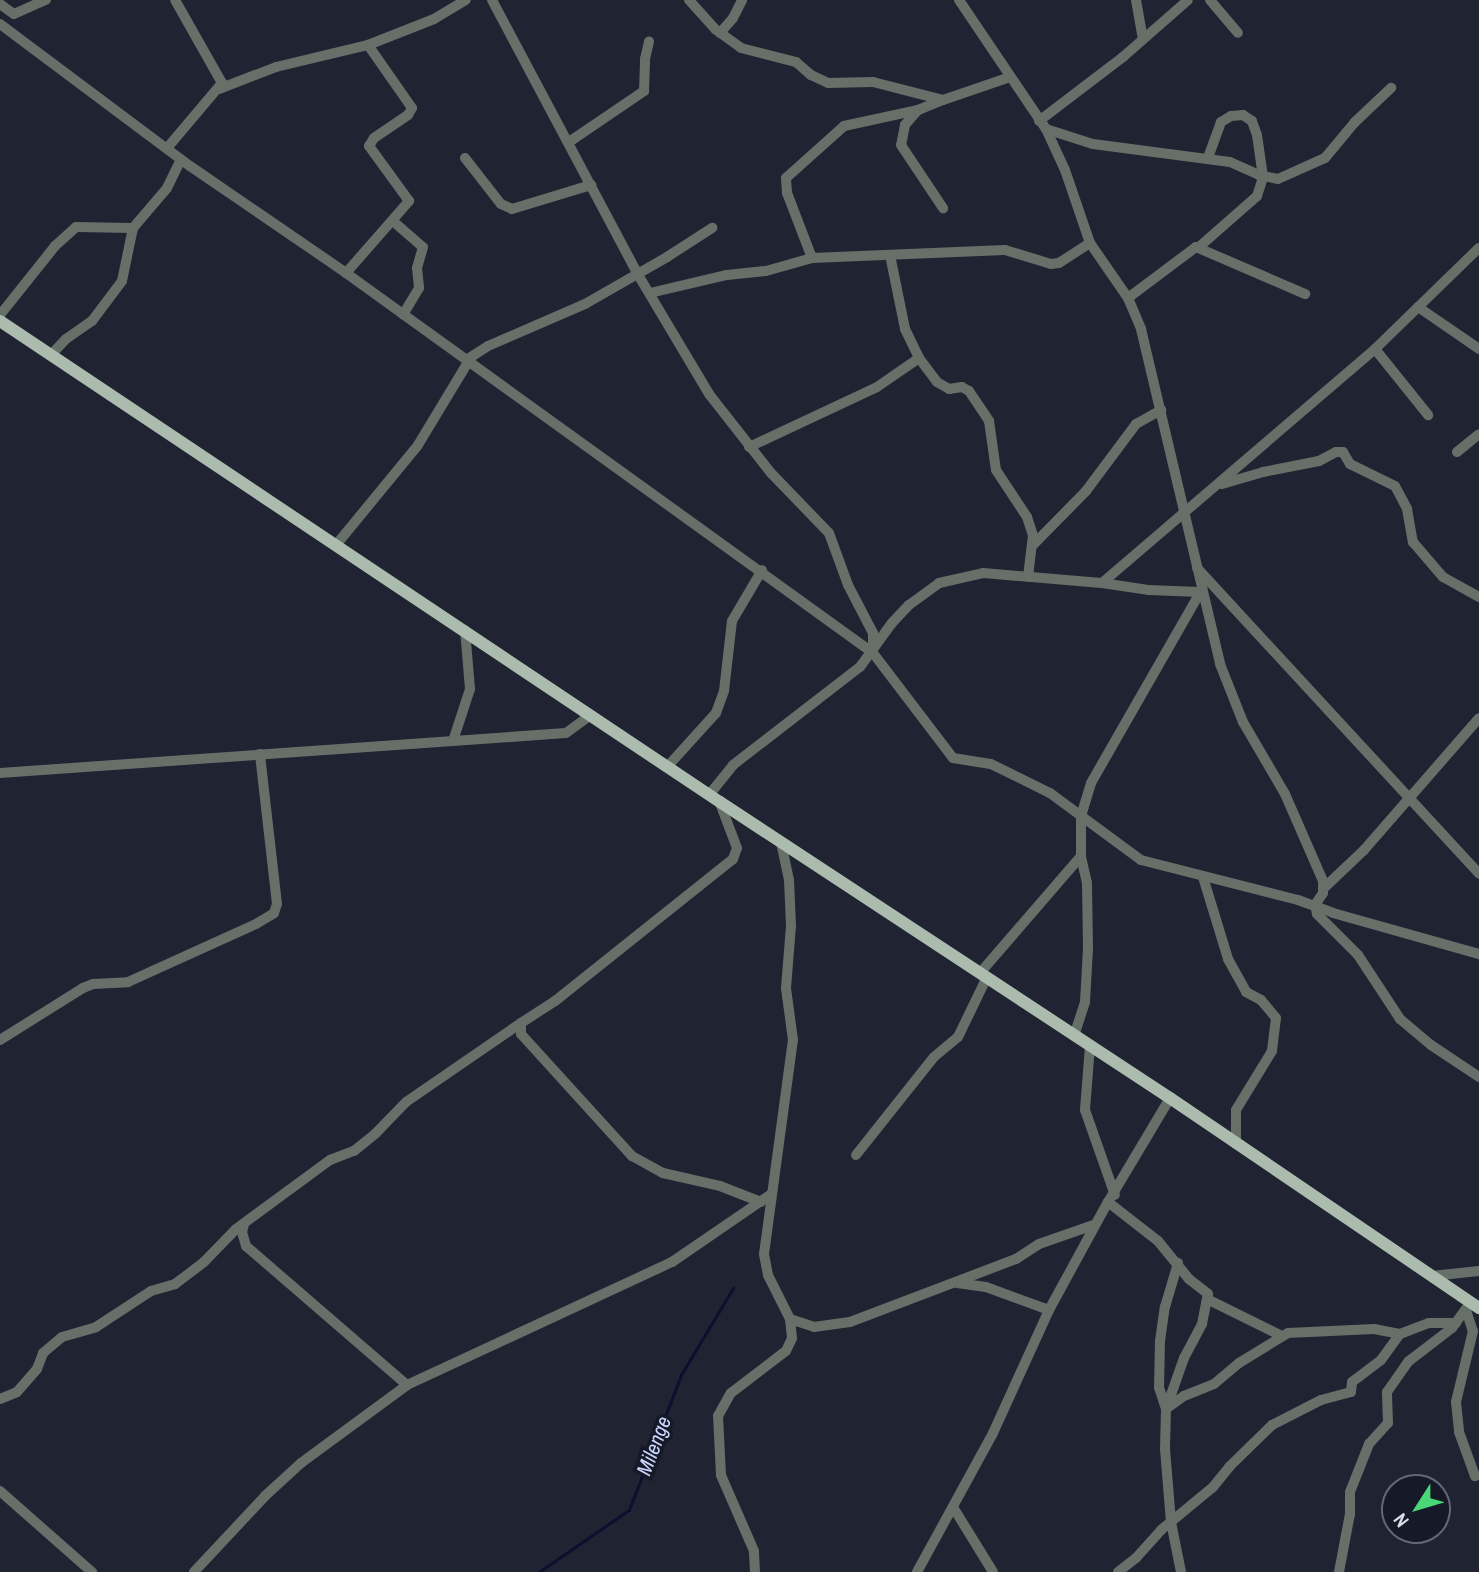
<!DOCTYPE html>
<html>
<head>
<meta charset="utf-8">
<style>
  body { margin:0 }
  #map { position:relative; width:1479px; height:1572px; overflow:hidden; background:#1f2332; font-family:"Archivo Narrow",sans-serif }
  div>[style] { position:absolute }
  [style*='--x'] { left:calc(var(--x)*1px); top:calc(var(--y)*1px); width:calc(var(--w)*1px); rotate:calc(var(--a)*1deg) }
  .stream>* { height:2.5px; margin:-1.25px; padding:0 1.25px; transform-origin:1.25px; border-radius:1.25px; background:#0b102e }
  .minor>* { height:10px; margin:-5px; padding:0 5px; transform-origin:5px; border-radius:5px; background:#676f69 }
  .major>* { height:12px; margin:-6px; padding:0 6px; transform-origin:6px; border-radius:6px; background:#abbbae }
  span { translate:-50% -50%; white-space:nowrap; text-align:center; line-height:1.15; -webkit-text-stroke:7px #161a28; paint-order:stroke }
  .water-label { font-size:21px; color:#cbd6fd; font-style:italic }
  .north { position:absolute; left:1381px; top:1474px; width:70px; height:70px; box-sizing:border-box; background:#161a28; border:2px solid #646874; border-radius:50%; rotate:233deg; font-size:19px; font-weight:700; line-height:28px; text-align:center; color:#d9dce6 }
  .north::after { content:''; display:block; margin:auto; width:24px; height:32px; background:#49d778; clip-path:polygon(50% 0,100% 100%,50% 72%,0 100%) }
</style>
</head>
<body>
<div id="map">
  <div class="stream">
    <i style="--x:539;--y:1572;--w:109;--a:-34.6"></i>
    <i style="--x:629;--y:1510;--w:145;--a:-68.9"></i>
    <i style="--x:681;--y:1375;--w:101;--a:-59.1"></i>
  </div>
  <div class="minor">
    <i style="--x:492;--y:0;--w:309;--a:62"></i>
    <i style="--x:637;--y:273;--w:141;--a:59.2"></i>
    <i style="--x:709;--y:394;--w:100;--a:51.9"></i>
    <i style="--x:771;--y:473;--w:83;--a:46"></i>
    <i style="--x:829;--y:533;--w:55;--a:69.9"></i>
    <i style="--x:848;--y:585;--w:54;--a:62.5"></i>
    <i style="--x:873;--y:633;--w:19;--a:90"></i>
    <i style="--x:689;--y:0;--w:39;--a:48"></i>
    <i style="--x:715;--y:29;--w:32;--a:36"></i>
    <i style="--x:741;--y:48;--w:57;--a:14.3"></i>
    <i style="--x:796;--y:62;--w:20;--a:41"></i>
    <i style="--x:811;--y:75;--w:19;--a:25"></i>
    <i style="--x:828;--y:83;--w:45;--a:-1.3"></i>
    <i style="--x:873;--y:82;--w:72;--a:14.4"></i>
    <i style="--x:943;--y:100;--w:71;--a:-18.9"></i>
    <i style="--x:959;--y:0;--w:156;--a:56"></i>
    <i style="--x:1046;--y:129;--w:45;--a:65.1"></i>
    <i style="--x:1065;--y:170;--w:77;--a:71.1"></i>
    <i style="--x:1090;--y:243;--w:67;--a:55.4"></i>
    <i style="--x:1128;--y:298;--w:34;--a:67"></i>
    <i style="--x:1141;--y:329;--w:344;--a:76.7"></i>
    <i style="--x:1220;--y:664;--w:62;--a:68.4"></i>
    <i style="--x:1243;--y:722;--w:83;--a:59.7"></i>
    <i style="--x:1285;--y:794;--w:95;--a:66.4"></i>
    <i style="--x:1323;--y:881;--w:12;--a:90"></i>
    <i style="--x:1323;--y:893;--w:14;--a:124"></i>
    <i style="--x:1315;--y:905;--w:9;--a:77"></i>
    <i style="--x:1317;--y:914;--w:58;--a:45"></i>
    <i style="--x:1358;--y:955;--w:77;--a:56.7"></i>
    <i style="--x:1400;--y:1019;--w:40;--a:40"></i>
    <i style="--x:1431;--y:1045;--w:58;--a:33.7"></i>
    <i style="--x:1136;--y:0;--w:40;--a:80"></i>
    <i style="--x:1210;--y:0;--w:43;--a:49.7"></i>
    <i style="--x:0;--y:4;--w:17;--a:36"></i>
    <i style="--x:14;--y:14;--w:35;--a:-24"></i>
    <i style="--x:0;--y:24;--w:237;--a:36.8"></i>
    <i style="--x:190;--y:166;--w:189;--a:34.4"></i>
    <i style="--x:346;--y:273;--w:650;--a:35.79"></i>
    <i style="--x:873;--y:653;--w:132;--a:52.7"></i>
    <i style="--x:953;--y:758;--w:38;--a:9"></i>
    <i style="--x:991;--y:764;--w:66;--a:26.2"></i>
    <i style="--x:1050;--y:793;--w:113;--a:36.4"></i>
    <i style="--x:1141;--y:860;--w:162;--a:14.3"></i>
    <i style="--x:1298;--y:900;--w:37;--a:20"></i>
    <i style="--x:1333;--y:913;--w:152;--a:15.7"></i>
    <i style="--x:720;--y:33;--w:20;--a:-49"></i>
    <i style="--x:733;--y:18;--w:20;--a:-63"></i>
    <i style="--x:219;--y:89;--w:61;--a:-21.1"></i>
    <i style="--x:276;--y:67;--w:95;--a:-13.4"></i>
    <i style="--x:368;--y:45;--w:71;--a:-21.5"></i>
    <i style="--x:434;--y:19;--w:37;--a:-31"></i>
    <i style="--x:918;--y:110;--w:20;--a:131"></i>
    <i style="--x:905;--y:125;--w:20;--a:101"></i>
    <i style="--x:901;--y:145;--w:76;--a:56.3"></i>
    <i style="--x:1039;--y:121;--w:106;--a:-37.3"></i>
    <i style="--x:1123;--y:57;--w:86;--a:-41.2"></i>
    <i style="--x:1046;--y:129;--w:49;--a:17.7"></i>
    <i style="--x:1093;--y:144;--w:138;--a:7.5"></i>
    <i style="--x:1230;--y:162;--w:32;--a:24"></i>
    <i style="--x:1259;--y:175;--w:19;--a:12"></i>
    <i style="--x:1278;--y:179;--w:51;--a:-24.1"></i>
    <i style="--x:1325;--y:158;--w:47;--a:-50.2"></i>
    <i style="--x:1355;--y:122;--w:50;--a:-43.4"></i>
    <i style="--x:569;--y:142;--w:91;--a:-34.2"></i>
    <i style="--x:644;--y:91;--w:32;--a:-88"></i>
    <i style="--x:645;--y:59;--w:18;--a:-77"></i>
    <i style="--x:168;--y:147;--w:84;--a:-49.8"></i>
    <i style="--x:222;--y:83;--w:95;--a:-119.5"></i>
    <i style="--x:465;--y:158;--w:58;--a:52"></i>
    <i style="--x:501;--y:204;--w:12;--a:24"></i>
    <i style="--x:512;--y:209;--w:83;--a:-16.9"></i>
    <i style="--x:394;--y:222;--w:38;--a:41"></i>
    <i style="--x:423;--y:247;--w:22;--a:106"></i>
    <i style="--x:417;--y:268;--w:20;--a:84"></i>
    <i style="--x:419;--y:288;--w:31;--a:121"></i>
    <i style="--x:1199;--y:247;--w:77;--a:-41.3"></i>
    <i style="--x:1257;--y:196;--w:20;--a:-72"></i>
    <i style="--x:1263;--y:177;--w:42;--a:-98.1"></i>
    <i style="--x:1257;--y:135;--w:15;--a:-110"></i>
    <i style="--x:1252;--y:121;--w:11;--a:-146"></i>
    <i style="--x:1243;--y:115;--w:12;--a:175"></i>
    <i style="--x:1231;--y:116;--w:12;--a:149"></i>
    <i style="--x:1221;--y:122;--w:38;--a:110"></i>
    <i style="--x:890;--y:255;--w:76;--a:78.5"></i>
    <i style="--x:905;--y:329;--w:32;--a:64"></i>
    <i style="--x:919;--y:358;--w:30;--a:53"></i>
    <i style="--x:937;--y:382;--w:14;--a:30"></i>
    <i style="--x:949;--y:389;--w:13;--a:-9"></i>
    <i style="--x:962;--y:387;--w:8;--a:30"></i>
    <i style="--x:969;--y:391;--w:36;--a:56"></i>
    <i style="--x:989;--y:421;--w:49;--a:81.9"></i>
    <i style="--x:996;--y:470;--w:56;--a:56.6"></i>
    <i style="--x:1027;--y:517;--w:19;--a:72"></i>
    <i style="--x:1033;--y:535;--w:42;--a:96.8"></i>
    <i style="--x:812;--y:258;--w:70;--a:-111"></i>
    <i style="--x:787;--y:193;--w:15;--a:-94"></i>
    <i style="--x:786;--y:178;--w:78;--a:-41.9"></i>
    <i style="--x:844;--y:126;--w:76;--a:-12.2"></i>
    <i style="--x:918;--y:110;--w:27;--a:-22"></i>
    <i style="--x:346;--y:273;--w:96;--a:-48.8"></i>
    <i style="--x:409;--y:201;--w:68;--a:-126"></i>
    <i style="--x:369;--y:146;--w:9;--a:-58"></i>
    <i style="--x:374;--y:138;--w:41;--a:-34.1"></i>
    <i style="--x:408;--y:115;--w:8;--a:-60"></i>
    <i style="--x:412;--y:108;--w:77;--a:-124.9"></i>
    <i style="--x:650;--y:293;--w:79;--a:-13.2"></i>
    <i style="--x:727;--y:275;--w:39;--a:-6"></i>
    <i style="--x:766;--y:271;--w:48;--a:-15.8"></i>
    <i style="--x:812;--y:258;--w:193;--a:-2.4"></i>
    <i style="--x:1005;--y:250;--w:48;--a:16.9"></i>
    <i style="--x:1051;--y:264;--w:8;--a:-7"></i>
    <i style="--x:1059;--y:263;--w:37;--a:-33"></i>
    <i style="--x:1128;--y:298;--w:85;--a:-36.9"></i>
    <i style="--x:1196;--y:247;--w:119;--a:23.3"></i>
    <i style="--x:1418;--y:307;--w:74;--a:34.5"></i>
    <i style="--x:0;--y:315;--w:88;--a:-51.4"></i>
    <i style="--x:55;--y:246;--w:28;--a:-42"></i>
    <i style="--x:76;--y:227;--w:57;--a:1"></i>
    <i style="--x:1375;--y:349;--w:85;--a:51.2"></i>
    <i style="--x:51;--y:355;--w:22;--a:-47"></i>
    <i style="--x:66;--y:339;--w:32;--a:-35"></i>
    <i style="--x:92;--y:321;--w:50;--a:-53.1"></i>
    <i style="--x:122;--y:281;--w:54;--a:-78.3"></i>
    <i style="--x:133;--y:228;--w:52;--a:-49.6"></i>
    <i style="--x:167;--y:188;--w:32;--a:-64"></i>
    <i style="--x:749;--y:447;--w:141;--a:-25.1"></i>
    <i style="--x:877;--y:387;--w:51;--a:-34.6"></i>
    <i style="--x:1457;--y:452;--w:28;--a:-39"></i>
    <i style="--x:1222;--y:484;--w:43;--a:-16.3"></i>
    <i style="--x:1263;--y:472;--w:57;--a:-11.1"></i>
    <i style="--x:1319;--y:461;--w:19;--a:-28"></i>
    <i style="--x:1336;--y:452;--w:7;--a:0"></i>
    <i style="--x:1343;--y:452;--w:14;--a:60"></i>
    <i style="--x:1350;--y:464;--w:50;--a:26.1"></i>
    <i style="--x:1395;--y:486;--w:26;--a:62"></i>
    <i style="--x:1407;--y:509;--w:34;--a:80"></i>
    <i style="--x:1413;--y:542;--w:46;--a:49.4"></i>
    <i style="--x:1443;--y:577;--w:41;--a:29.1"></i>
    <i style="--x:336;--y:545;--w:129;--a:-50.6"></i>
    <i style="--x:418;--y:445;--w:103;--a:-58.9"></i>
    <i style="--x:471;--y:357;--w:20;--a:-33"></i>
    <i style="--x:488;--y:346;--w:106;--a:-23.4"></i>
    <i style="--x:585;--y:304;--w:95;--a:-29.8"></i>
    <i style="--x:667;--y:257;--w:54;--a:-32.8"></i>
    <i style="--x:1033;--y:545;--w:76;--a:-45.5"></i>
    <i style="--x:1086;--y:491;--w:84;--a:-53.3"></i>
    <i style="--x:1136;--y:424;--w:29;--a:-29"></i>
    <i style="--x:1197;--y:568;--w:416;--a:47.3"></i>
    <i style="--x:1102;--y:583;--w:48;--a:8.5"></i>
    <i style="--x:1149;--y:590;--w:50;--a:2.3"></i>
    <i style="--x:453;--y:741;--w:55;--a:-71.9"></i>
    <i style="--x:470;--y:689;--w:59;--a:-94.8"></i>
    <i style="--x:667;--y:767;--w:73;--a:-47.8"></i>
    <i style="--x:716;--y:713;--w:23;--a:-70"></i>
    <i style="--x:724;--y:691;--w:70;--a:-83.5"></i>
    <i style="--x:732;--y:621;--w:59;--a:-59.5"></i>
    <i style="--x:0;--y:773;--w:567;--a:-4.04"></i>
    <i style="--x:566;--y:733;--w:31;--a:-36"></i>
    <i style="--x:709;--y:795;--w:38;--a:-51"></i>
    <i style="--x:733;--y:765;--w:160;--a:-37.7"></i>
    <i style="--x:860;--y:667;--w:54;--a:-54"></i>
    <i style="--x:892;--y:623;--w:25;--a:-47"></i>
    <i style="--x:909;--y:605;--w:37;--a:-36"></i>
    <i style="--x:939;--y:583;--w:45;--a:-12.8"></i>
    <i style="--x:983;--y:573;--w:119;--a:4.8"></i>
    <i style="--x:1102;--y:583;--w:360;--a:-40.6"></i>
    <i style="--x:1375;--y:349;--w:145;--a:-44.2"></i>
    <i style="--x:720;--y:803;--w:48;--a:69.3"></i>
    <i style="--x:737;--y:848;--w:12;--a:110"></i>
    <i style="--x:733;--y:859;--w:228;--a:141.4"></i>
    <i style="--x:555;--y:1001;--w:40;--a:147.1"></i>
    <i style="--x:521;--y:1023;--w:11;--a:90"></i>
    <i style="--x:521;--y:1034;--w:165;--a:47.7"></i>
    <i style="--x:632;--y:1156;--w:35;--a:29"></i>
    <i style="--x:663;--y:1173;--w:58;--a:12.8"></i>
    <i style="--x:720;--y:1186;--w:44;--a:21.3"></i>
    <i style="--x:1203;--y:877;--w:86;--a:73"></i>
    <i style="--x:1228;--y:959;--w:38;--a:61"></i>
    <i style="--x:1246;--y:992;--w:17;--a:28"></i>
    <i style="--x:1261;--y:1000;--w:23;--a:50"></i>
    <i style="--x:1276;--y:1018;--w:33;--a:97"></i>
    <i style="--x:1272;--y:1051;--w:69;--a:121.4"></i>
    <i style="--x:1236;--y:1110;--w:34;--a:90"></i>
    <i style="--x:1325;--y:887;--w:54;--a:-43.5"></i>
    <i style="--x:1364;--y:850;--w:175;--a:-48.9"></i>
    <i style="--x:980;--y:973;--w:155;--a:-49.2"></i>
    <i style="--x:1074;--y:1036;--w:36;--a:-72"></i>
    <i style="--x:1085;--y:1002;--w:54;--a:-86.8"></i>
    <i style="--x:1088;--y:948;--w:65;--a:-90.9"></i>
    <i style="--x:1087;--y:883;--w:28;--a:-103"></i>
    <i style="--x:1081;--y:856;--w:40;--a:-90"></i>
    <i style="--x:1081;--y:816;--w:34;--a:-73"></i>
    <i style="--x:1091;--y:783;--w:224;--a:-60.2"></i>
    <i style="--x:0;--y:1040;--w:98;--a:-32.1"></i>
    <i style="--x:83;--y:988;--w:11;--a:-22"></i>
    <i style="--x:93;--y:984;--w:35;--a:-3"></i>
    <i style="--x:128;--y:982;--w:141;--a:-24.4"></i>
    <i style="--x:256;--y:924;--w:21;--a:-31"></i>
    <i style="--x:274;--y:913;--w:9;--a:-72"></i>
    <i style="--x:277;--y:904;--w:151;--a:-96.5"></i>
    <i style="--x:1090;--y:1046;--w:64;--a:94.5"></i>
    <i style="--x:1085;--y:1110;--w:90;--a:70.6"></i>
    <i style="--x:856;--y:1155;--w:125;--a:-51.5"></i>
    <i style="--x:934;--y:1057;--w:31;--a:-40"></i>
    <i style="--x:958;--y:1037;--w:67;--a:-64.2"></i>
    <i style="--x:1108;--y:1202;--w:63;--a:38"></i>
    <i style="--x:1158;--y:1241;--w:49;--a:50.8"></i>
    <i style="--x:1189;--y:1279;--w:24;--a:38"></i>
    <i style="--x:1208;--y:1294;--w:5;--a:101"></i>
    <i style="--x:1207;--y:1299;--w:84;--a:26.3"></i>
    <i style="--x:244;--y:1224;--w:8;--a:104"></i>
    <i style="--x:242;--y:1232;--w:15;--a:74"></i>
    <i style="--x:246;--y:1246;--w:213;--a:40.8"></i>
    <i style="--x:1432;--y:1276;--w:47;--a:-6.1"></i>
    <i style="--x:957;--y:1283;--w:29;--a:8"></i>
    <i style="--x:986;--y:1287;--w:67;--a:20.1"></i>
    <i style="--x:1466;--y:1310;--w:22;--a:72"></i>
    <i style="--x:1473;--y:1331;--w:73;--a:103.5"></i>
    <i style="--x:1456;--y:1402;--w:30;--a:84"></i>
    <i style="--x:1459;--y:1432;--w:47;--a:70"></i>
    <i style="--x:790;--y:1319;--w:25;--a:18"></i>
    <i style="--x:814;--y:1327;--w:36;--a:-8"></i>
    <i style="--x:850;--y:1322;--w:178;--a:-20.8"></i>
    <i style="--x:1016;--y:1259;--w:27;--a:-33"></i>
    <i style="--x:1039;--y:1244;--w:60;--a:-19.3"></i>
    <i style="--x:0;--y:1399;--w:18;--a:-22"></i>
    <i style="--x:17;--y:1392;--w:30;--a:-49"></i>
    <i style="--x:37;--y:1369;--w:17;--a:-69"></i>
    <i style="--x:43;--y:1353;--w:25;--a:-40"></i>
    <i style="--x:62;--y:1337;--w:35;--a:-16"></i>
    <i style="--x:96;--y:1327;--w:66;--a:-33.2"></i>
    <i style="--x:151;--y:1291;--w:25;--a:-16"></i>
    <i style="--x:175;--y:1284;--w:36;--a:-37"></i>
    <i style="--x:204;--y:1262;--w:46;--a:-45.9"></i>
    <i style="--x:236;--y:1229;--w:117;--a:-36.3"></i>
    <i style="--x:330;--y:1160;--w:26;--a:-21"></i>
    <i style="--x:354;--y:1151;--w:28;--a:-39"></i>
    <i style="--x:376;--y:1133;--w:43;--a:-45.9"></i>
    <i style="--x:406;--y:1102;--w:140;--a:-34.5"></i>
    <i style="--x:1166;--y:1409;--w:22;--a:-36"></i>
    <i style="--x:1184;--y:1396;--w:32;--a:-22"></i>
    <i style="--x:1214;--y:1384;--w:33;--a:-40"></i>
    <i style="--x:1239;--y:1363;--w:57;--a:-31.5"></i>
    <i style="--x:1288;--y:1333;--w:86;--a:-2.7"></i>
    <i style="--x:1374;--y:1329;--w:26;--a:11"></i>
    <i style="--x:1166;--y:1409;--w:22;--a:-108"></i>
    <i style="--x:1159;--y:1388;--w:47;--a:-88.8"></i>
    <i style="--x:1160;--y:1341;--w:34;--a:-82"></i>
    <i style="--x:1165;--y:1307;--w:46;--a:-73.5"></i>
    <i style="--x:0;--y:1491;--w:123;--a:41.4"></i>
    <i style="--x:953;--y:1507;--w:76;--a:58.4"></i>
    <i style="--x:194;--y:1572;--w:104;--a:-46.9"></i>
    <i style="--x:265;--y:1496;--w:49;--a:-42.5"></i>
    <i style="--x:301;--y:1463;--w:132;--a:-36.3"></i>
    <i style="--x:407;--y:1385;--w:292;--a:-24.9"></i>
    <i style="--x:672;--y:1262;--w:119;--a:-34.4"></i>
    <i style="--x:755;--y:1572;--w:21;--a:-93"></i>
    <i style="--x:754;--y:1551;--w:83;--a:-113.5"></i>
    <i style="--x:721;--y:1475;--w:59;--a:-92.9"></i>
    <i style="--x:718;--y:1416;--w:26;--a:-61"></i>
    <i style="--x:731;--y:1393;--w:69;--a:-37.4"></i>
    <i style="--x:786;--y:1351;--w:14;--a:-65"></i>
    <i style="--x:792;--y:1338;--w:19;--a:-96"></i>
    <i style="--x:790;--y:1319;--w:49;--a:-116.6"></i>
    <i style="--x:768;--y:1275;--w:21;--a:-101"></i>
    <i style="--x:764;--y:1254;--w:216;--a:-82.3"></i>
    <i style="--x:793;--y:1040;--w:52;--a:-97.7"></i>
    <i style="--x:786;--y:988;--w:62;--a:-85.4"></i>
    <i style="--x:791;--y:926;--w:46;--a:-92.5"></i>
    <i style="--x:789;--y:880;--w:38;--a:-102"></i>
    <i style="--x:917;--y:1572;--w:158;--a:-61.3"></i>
    <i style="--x:993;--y:1433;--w:135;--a:-65.5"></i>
    <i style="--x:1049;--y:1310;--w:123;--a:-61.4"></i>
    <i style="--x:1108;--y:1202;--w:121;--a:-59.2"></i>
    <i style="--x:1118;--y:1572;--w:23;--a:-38"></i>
    <i style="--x:1136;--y:1558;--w:38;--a:-48"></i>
    <i style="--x:1161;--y:1530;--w:67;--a:-39.6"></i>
    <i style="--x:1213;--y:1487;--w:26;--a:-51"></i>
    <i style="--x:1229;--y:1467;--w:60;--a:-44.3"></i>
    <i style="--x:1272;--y:1425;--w:55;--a:-27"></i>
    <i style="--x:1321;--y:1400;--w:31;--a:-15"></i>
    <i style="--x:1351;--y:1392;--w:10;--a:-84"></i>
    <i style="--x:1352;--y:1382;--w:36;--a:-37"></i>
    <i style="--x:1381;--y:1360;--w:32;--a:-54"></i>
    <i style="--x:1400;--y:1334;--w:31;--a:-21"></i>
    <i style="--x:1429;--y:1323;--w:27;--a:0"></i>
    <i style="--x:1181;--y:1572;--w:51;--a:-101.3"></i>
    <i style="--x:1171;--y:1522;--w:73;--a:-94.7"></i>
    <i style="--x:1165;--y:1449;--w:40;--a:-88.6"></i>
    <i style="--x:1166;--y:1409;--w:54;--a:-70.6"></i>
    <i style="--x:1184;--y:1358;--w:38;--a:-62"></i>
    <i style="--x:1202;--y:1324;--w:25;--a:-79"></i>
    <i style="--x:1339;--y:1572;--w:59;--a:-79.3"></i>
    <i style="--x:1350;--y:1514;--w:22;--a:-90"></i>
    <i style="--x:1350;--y:1492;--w:52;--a:-68.4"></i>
    <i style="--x:1369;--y:1444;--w:28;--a:-48"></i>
    <i style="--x:1388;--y:1423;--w:31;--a:-92"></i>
    <i style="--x:1387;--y:1392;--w:38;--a:-55"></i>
    <i style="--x:1409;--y:1361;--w:54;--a:-37.5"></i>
    <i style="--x:1452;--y:1328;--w:32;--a:-54"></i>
  </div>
  <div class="major">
    <i style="--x:0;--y:321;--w:866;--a:33.75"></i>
    <i style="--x:720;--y:802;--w:539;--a:33.34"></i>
    <i style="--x:1170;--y:1098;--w:374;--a:34.2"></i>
  </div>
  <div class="water-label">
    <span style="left:654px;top:1446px;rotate:-69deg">Milenge</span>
  </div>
  <div class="north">N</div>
</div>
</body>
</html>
